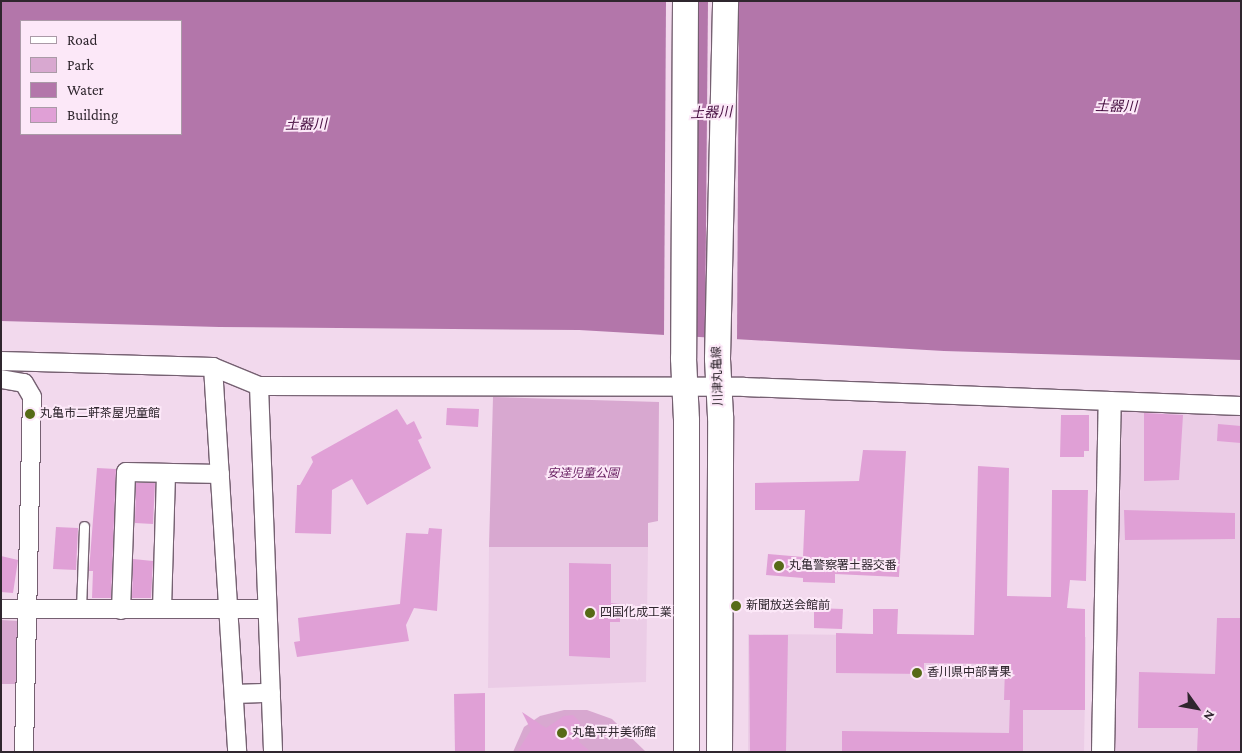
<!DOCTYPE html>
<html>
<head>
<meta charset="utf-8">
<style>
  body { margin:0 }
  #map { position:relative; width:1242px; height:753px; overflow:hidden; background:#f2d9ed; font-family:"Crimson Pro","Noto Sans JP",serif }
  div>[style] { position:absolute }
  [style*='--x'] { left:calc(var(--x)*1px); top:calc(var(--y)*1px); width:calc(var(--w)*1px); rotate:calc(var(--a)*1deg) }
  .built>* { inset:0; background:#ebcce6 }
  .green>* { inset:0; background:#d8a8d0 }
  .water>* { inset:0; background:#b376aa }
  .pier>* { inset:0; background:#f2d9ed }
  .building>* { inset:0; background:#e0a0d6 }
  .roads { filter:drop-shadow(1px 0 #756071) drop-shadow(-1px 0 #756071) drop-shadow(0 1px #756071) drop-shadow(0 -1px #756071) }
  .service>* { height:9px; margin:-4.5px; padding:0 4.5px; transform-origin:4.5px; border-radius:4.5px; background:#fff }
  .minor>* { height:18px; margin:-9px; padding:0 9px; transform-origin:9px; border-radius:9px; background:#fff }
  .tertiary>* { height:22px; margin:-11px; padding:0 11px; transform-origin:11px; border-radius:11px; background:#fff }
  .secondary>* { height:25px; margin:-12.5px; padding:0 12.5px; transform-origin:12.5px; border-radius:12.5px; background:#fff }
  .dots>* { width:14px; height:14px; translate:-50% -50%; box-sizing:border-box; border:2px solid #fce8f8; border-radius:50% }
  span { translate:-50% -50%; white-space:nowrap; text-align:center; line-height:1.15; -webkit-text-stroke:4px #fce8f8; paint-order:stroke }
  .street-label { font-size:12px; color:#2f262e }
  .poi-label { font-size:12px; color:#2f262e }
  .left { translate:0 -50%; text-align:left }
  .park-label { font-size:12px; color:#692062; font-style:italic }
  .water-label { font-size:14px; color:#450d3f; font-style:italic }
  .frame { position:absolute; inset:0; border:2px solid #2f262e; pointer-events:none }
  .legend { position:absolute; left:20px; top:20px; width:162px; height:115px; box-sizing:border-box; background:#fce8f8; border:1px solid #aa9aa7; margin:0; padding:6px 9px; list-style:none; font-size:15px; color:#2f262e }
  .legend li { display:flex; align-items:center; gap:10px; height:25px }
  .legend b { width:25px; border:1px solid #aa9aa7 }
  .north { position:absolute; left:1172px; top:683px; width:50px; height:50px; -webkit-text-stroke:4px #fce8f8; paint-order:stroke; rotate:122deg; font-size:14px; font-weight:700; line-height:20px; text-align:center; color:#2f262e }
  .north::after { content:''; display:block; margin:auto; width:18px; height:22px; background:#2f262e; clip-path:polygon(50% 0,100% 100%,50% 72%,0 100%) }
</style>
</head>
<body>
<div id="map">
  <div class="built">
    <i style="clip-path:polygon(1127px 409px,1241px 412px,1241px 752px,1115px 752px,1122px 415px)"></i>
    <i style="clip-path:polygon(489px 547px,648px 547px,646px 682px,488px 688px)"></i>
    <i style="clip-path:polygon(748px 634px,1086px 637px,1084px 752px,748px 752px)"></i>
  </div>
  <div class="green">
    <i style="clip-path:polygon(493px 397px,659px 402px,658px 521px,648px 523px,648px 547px,489px 547px)"></i>
    <i style="clip-path:polygon(1px 620px,19px 621px,18px 684px,1px 684px)"></i>
    <i style="clip-path:polygon(564px 710px,587px 710px,612px 719px,646px 752px,513px 752px,524px 727px,540px 716px)"></i>
  </div>
  <div class="water">
    <i style="clip-path:polygon(evenodd,1px 1px,1241px 1px,1241px 360px,944px 351px,579px 330px,219px 327px,1px 321px,1px 1px,21px 21px,181px 21px,181px 134px,21px 134px,21px 21px)"></i>
  </div>
  <div class="pier">
    <i style="clip-path:polygon(666px 1px,695px 1px,693px 339px,664px 337px)"></i>
    <i style="clip-path:polygon(708px 1px,739px 1px,737px 341px,705px 340px)"></i>
  </div>
  <div class="building">
    <i style="clip-path:polygon(447px 408px,479px 409px,478px 427px,446px 425px)"></i>
    <i style="clip-path:polygon(397px 409px,407px 425px,414px 421px,422px 438px,418px 440px,431px 468px,367px 505px,352px 479px,332px 490px,331px 534px,295px 533px,297px 485px,300px 485px,313px 462px,311px 457px)"></i>
    <i style="clip-path:polygon(1144px 413px,1183px 415px,1179px 480px,1144px 481px)"></i>
    <i style="clip-path:polygon(1061px 415px,1089px 415px,1089px 451px,1084px 451px,1084px 457px,1060px 457px)"></i>
    <i style="clip-path:polygon(1218px 424px,1241px 426px,1241px 443px,1217px 441px)"></i>
    <i style="clip-path:polygon(863px 450px,906px 451px,899px 577px,835px 574px,835px 583px,803px 582px,803px 578px,766px 575px,768px 554px,803px 557px,805px 510px,755px 510px,755px 483px,859px 481px)"></i>
    <i style="clip-path:polygon(978px 466px,1009px 468px,1007px 596px,1051px 597px,1052px 490px,1088px 490px,1086px 581px,1070px 580px,1067px 608px,1085px 609px,1085px 710px,1023px 710px,1023px 752px,842px 752px,842px 731px,1009px 733px,1010px 700px,1004px 700px,1005px 668px,994px 668px,994px 664px,924px 663px,924px 674px,836px 673px,836px 633px,873px 634px,873px 609px,898px 609px,897px 634px,974px 635px)"></i>
    <i style="clip-path:polygon(97px 468px,116px 469px,111px 598px,92px 598px,93px 571px,89px 571px)"></i>
    <i style="clip-path:polygon(136px 483px,155px 483px,153px 524px,135px 523px)"></i>
    <i style="clip-path:polygon(1124px 510px,1235px 513px,1235px 539px,1125px 540px)"></i>
    <i style="clip-path:polygon(56px 527px,78px 528px,76px 570px,53px 569px)"></i>
    <i style="clip-path:polygon(429px 528px,442px 529px,437px 611px,414px 608px,406px 625px,409px 641px,297px 657px,294px 642px,300px 641px,298px 618px,400px 604px,406px 533px,428px 534px)"></i>
    <i style="clip-path:polygon(1px 556px,18px 560px,13px 593px,1px 592px)"></i>
    <i style="clip-path:polygon(133px 559px,153px 561px,151px 598px,132px 598px)"></i>
    <i style="clip-path:polygon(569px 563px,611px 564px,611px 603px,620px 604px,620px 622px,610px 622px,610px 658px,569px 656px)"></i>
    <i style="clip-path:polygon(814px 608px,843px 609px,842px 629px,814px 628px)"></i>
    <i style="clip-path:polygon(1217px 618px,1241px 618px,1241px 752px,1197px 752px,1198px 728px,1138px 728px,1139px 672px,1215px 674px)"></i>
    <i style="clip-path:polygon(749px 635px,788px 635px,786px 752px,750px 752px)"></i>
    <i style="clip-path:polygon(485px 693px,485px 752px,455px 752px,454px 694px)"></i>
    <i style="clip-path:polygon(522px 712px,546px 728px,564px 716px,573px 715px,580px 722px,579px 742px,591px 752px,517px 752px,531px 730px)"></i>
  </div>
  <div class="roads">
    <div class="service">
      <i style="--x:81;--y:609;--w:83;--a:-87.9"></i>
    </div>
    <div class="minor">
      <i style="--x:1;--y:361;--w:212;--a:1.6"></i>
      <i style="--x:213;--y:367;--w:50;--a:22.4"></i>
      <i style="--x:259;--y:386;--w:485;--a:0.1"></i>
      <i style="--x:744;--y:387;--w:497;--a:2.2"></i>
      <i style="--x:213;--y:367;--w:386;--a:86.4"></i>
      <i style="--x:1;--y:379;--w:23;--a:10"></i>
      <i style="--x:24;--y:383;--w:16;--a:60"></i>
      <i style="--x:32;--y:397;--w:355;--a:91.3"></i>
      <i style="--x:259;--y:386;--w:366;--a:87.8"></i>
      <i style="--x:1;--y:609;--w:266;--a:0"></i>
      <i style="--x:162;--y:609;--w:136;--a:-88.3"></i>
      <i style="--x:121;--y:610;--w:138;--a:-87.9"></i>
      <i style="--x:126;--y:472;--w:94;--a:1.2"></i>
      <i style="--x:234;--y:694;--w:37;--a:-2"></i>
    </div>
    <div class="tertiary">
      <i style="--x:1103;--y:752;--w:349;--a:-88.9"></i>
    </div>
    <div class="secondary">
      <i style="--x:685;--y:1;--w:357;--a:90.3"></i>
      <i style="--x:683;--y:358;--w:62;--a:87.2"></i>
      <i style="--x:686;--y:420;--w:332;--a:90"></i>
      <i style="--x:719;--y:752;--w:336;--a:-89.8"></i>
      <i style="--x:720;--y:416;--w:58;--a:-93"></i>
      <i style="--x:717;--y:358;--w:357;--a:-88.7"></i>
    </div>
  </div>
  <div class="dots">
    <i style="left:30px;top:414px;background:#566a17"></i>
    <i style="left:779px;top:566px;background:#566a17"></i>
    <i style="left:736px;top:606px;background:#566a17"></i>
    <i style="left:590px;top:613px;background:#566a17"></i>
    <i style="left:917px;top:673px;background:#566a17"></i>
    <i style="left:562px;top:733px;background:#566a17"></i>
  </div>
  <div class="street-label">
    <span style="left:718px;top:376px;rotate:-92deg">川津丸亀線</span>
  </div>
  <div class="poi-label">
    <span class="left" style="left:40px;top:414px">丸亀市二軒茶屋児童館</span>
    <span class="left" style="left:789px;top:566px">丸亀警察署土器交番</span>
    <span class="left" style="left:746px;top:606px">新聞放送会館前</span>
    <span class="left" style="left:600px;top:613px">四国化成工業</span>
    <span class="left" style="left:927px;top:673px">香川県中部青果</span>
    <span class="left" style="left:572px;top:733px">丸亀平井美術館</span>
  </div>
  <div class="park-label">
    <span style="left:583px;top:474px">安達児童公園</span>
  </div>
  <div class="water-label">
    <span style="left:1116px;top:106px;rotate:1deg">土器川</span>
    <span style="left:711px;top:112px;rotate:-2deg">土器川</span>
    <span style="left:306px;top:124px;rotate:-1deg">土器川</span>
  </div>
  <div class="frame"></div>
  <ul class="legend">
  <li><b style="height:6px;background:#fff"></b>Road</li>
  <li><b style="height:14px;background:#d8a8d0"></b>Park</li>
  <li><b style="height:14px;background:#b376aa"></b>Water</li>
  <li><b style="height:14px;background:#e0a0d6"></b>Building</li>
  </ul>
  <div class="north">N</div>
</div>
</body>
</html>
